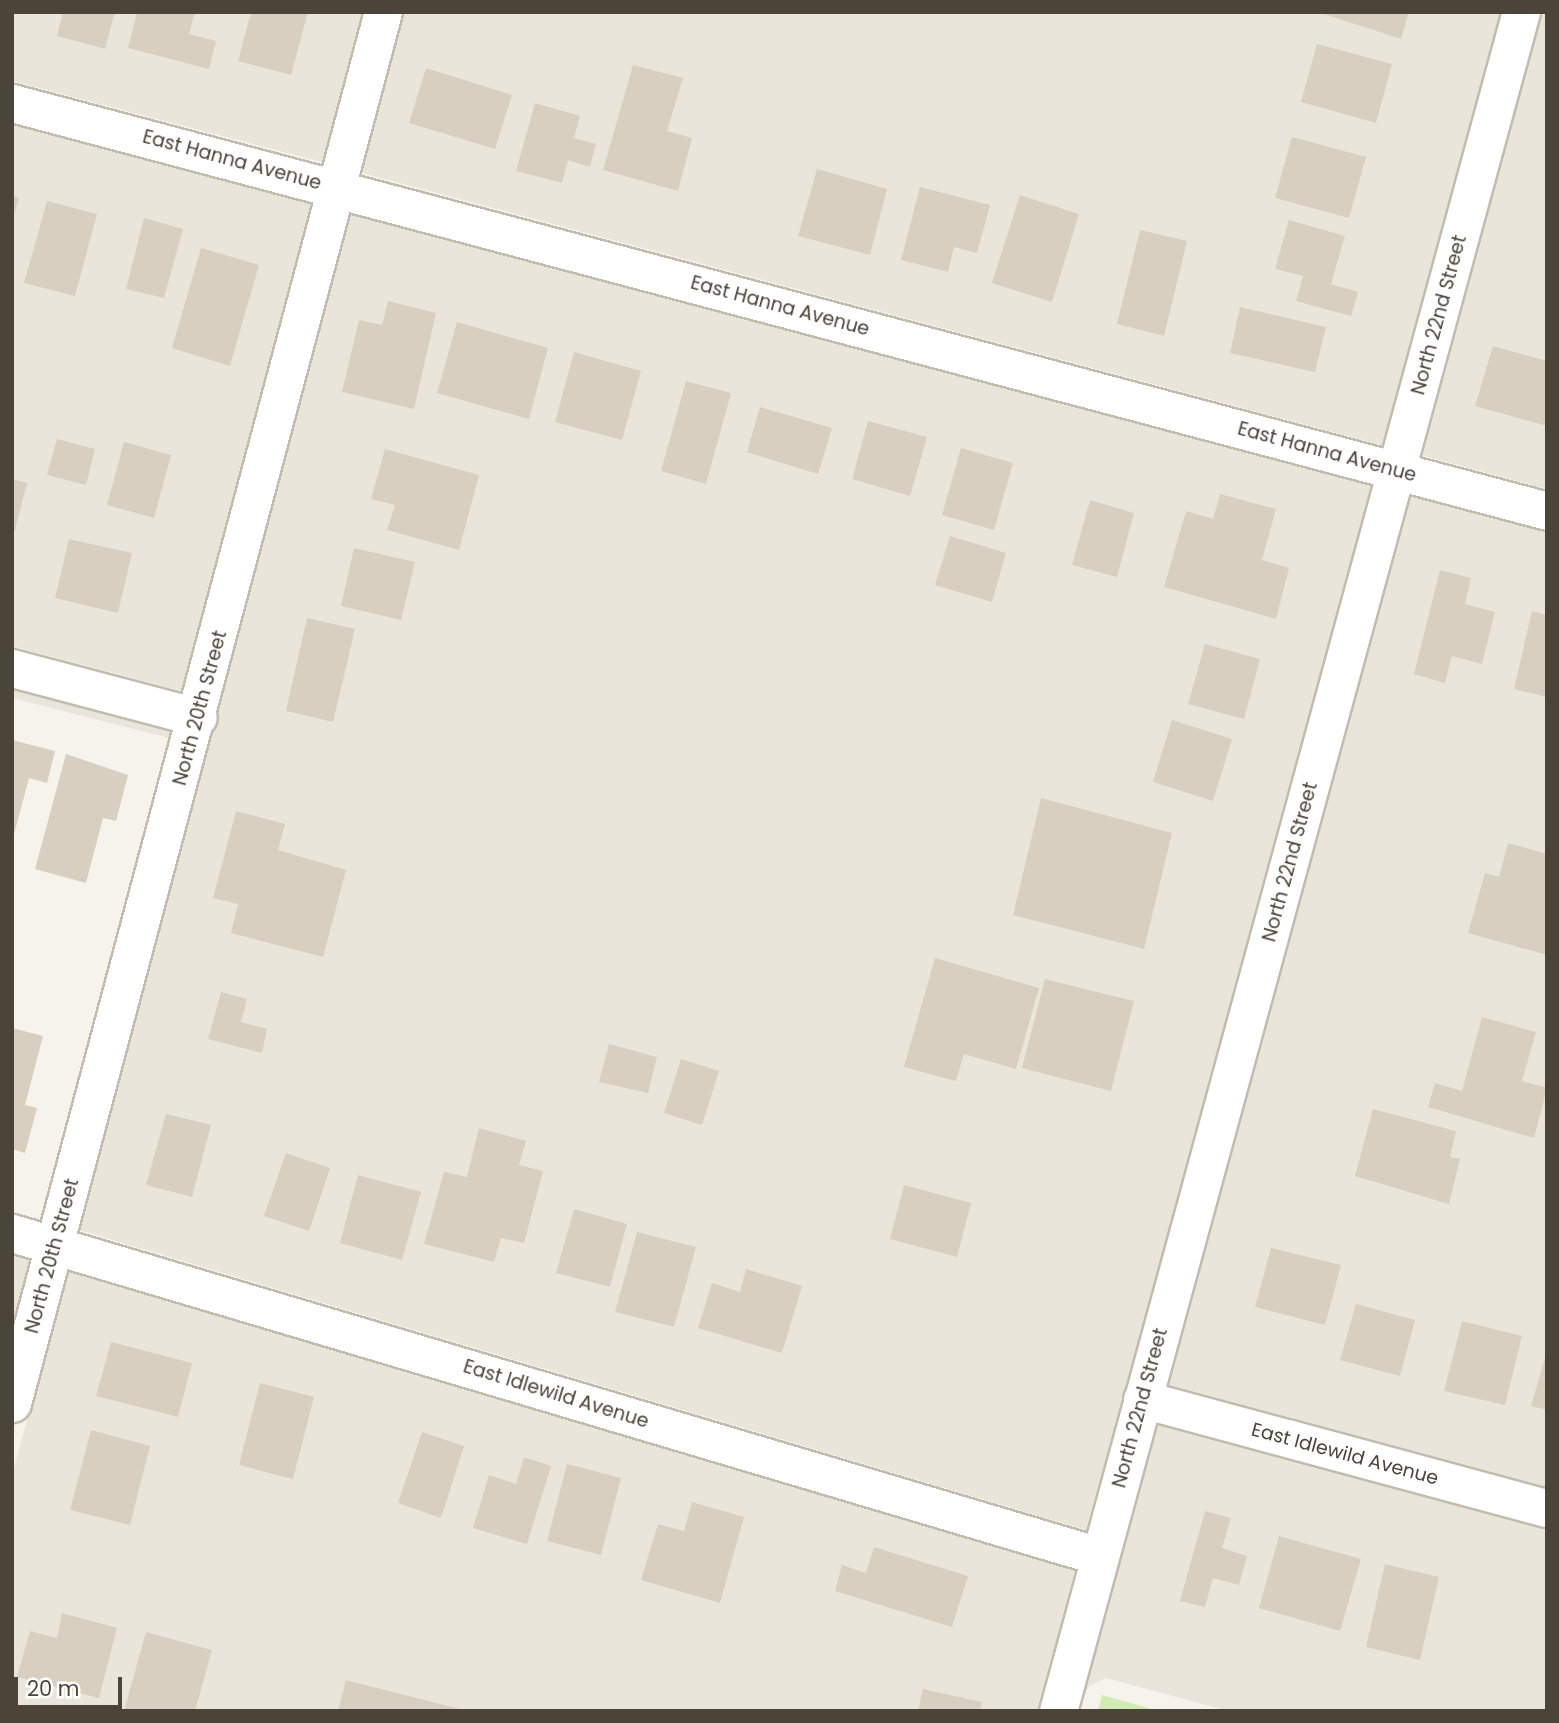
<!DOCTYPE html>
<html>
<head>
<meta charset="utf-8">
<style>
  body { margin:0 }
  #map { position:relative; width:1559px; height:1723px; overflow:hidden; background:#f6f3ec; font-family:Poppins,sans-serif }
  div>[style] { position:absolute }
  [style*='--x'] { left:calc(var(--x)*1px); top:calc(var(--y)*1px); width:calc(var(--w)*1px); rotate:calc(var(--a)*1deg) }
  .residential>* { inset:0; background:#eae5da }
  .green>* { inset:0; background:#d2eab5 }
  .building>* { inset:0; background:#d8cfc1 }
  .roads { filter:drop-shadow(2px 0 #c2bbae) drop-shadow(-2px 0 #c2bbae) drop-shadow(0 2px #c2bbae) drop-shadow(0 -2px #c2bbae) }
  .minor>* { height:37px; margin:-18.5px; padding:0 18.5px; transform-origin:18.5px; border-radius:18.5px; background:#fff }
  span { translate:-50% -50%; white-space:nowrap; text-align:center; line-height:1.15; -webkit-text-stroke:6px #fff; paint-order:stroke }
  .street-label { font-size:19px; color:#4b4439 }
  .frame { position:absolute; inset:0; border:14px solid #4b4439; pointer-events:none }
  .scale { position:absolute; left:14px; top:1677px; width:108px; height:32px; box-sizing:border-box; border:4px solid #4b4439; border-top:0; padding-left:9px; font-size:21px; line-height:24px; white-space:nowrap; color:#4b4439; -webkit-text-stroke:5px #fff; paint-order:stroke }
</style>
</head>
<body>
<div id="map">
  <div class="residential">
    <i style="clip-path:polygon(12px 12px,364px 12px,326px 163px,12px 81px)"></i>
    <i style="clip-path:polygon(403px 12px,1502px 12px,1385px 446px,362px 173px)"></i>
    <i style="clip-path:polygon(1541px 12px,1547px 12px,1547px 489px,1421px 455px)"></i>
    <i style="clip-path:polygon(12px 124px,315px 204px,185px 692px,12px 646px)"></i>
    <i style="clip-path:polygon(351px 214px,1374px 486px,1086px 1530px,79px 1230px)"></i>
    <i style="clip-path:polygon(1410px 496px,1547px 532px,1547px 1487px,1166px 1384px)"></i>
    <i style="clip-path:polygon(12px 689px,174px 733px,173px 739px,12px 698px)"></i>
    <i style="clip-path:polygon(12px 1255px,32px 1260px,12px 1332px)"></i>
    <i style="clip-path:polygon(68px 1270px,1075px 1571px,1038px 1711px,12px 1711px,12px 1475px)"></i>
    <i style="clip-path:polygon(1154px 1424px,1547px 1530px,1547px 1711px,1228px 1711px,1106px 1678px,1089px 1686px,1077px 1711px)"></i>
  </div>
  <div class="green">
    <i style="clip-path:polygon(1102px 1695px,1159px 1711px,1098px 1711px)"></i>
  </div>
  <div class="building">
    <i style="clip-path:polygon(63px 12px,115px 12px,105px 49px,57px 36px)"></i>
    <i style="clip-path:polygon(137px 12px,195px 12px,189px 34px,216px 41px,209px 69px,128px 48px)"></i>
    <i style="clip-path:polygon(251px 12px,308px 12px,291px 75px,238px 61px)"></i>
    <i style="clip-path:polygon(1318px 12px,1409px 12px,1401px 39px)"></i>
    <i style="clip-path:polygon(1317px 44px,1392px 64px,1376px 123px,1301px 102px)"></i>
    <i style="clip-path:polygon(633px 65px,683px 78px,667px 131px,692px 138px,678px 191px,603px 170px)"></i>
    <i style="clip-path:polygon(426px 68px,512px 95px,495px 149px,409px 123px)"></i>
    <i style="clip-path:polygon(535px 103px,580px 116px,574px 138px,596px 144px,590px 167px,568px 160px,562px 183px,516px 171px)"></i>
    <i style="clip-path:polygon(1292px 137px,1366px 157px,1349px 218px,1275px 198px)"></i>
    <i style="clip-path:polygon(817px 169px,887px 189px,870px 255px,798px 236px)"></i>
    <i style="clip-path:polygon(920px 187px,990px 205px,977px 253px,954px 247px,948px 272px,901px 260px)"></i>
    <i style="clip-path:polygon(1020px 195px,1079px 214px,1052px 302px,992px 283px)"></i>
    <i style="clip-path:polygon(12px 196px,19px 198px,13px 218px,12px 218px)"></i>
    <i style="clip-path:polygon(47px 201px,97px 214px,75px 296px,24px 283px)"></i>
    <i style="clip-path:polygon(144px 218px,183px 229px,164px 298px,126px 289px)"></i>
    <i style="clip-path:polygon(1289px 220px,1345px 236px,1331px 284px,1358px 292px,1351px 316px,1296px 301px,1303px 276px,1275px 269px)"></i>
    <i style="clip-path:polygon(1140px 230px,1187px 241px,1164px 336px,1117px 324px)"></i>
    <i style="clip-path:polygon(201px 248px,259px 265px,230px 366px,172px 348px)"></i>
    <i style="clip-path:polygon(388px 301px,436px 313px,414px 409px,342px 392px,359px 320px,382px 325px)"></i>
    <i style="clip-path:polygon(1240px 307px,1326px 327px,1315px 372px,1230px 353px)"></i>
    <i style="clip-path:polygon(457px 322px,548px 348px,529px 419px,437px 393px)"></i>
    <i style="clip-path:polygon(1493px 346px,1547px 361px,1547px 426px,1475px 406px)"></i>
    <i style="clip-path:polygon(574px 352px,641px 371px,622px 440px,555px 422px)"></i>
    <i style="clip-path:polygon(686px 381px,731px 393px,706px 484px,661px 471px)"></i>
    <i style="clip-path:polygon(760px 407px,832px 428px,818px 474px,747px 452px)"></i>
    <i style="clip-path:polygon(868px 421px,927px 437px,910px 496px,852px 479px)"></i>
    <i style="clip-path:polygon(57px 439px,95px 449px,86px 485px,47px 475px)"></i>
    <i style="clip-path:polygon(124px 442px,171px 455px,154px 518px,107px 505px)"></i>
    <i style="clip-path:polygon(961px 448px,1013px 463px,994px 530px,942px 515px)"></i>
    <i style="clip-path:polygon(385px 449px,479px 475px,459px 550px,387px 530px,395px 505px,371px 499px)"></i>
    <i style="clip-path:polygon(12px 479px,27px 483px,13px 538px,12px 538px)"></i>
    <i style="clip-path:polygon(1220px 494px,1276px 509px,1262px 560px,1289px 568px,1276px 619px,1164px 587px,1186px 511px,1213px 519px)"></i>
    <i style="clip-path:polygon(1090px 500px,1134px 513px,1117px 577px,1072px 565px)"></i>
    <i style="clip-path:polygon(950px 536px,1006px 553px,992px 602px,935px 585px)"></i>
    <i style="clip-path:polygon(69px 539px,132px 553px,118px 613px,55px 598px)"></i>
    <i style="clip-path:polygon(354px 548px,415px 562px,401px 620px,341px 606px)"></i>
    <i style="clip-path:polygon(1440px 570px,1471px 578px,1465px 604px,1495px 612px,1482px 664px,1452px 656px,1445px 683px,1414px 674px)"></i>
    <i style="clip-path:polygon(1532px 611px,1547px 615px,1547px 697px,1514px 689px)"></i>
    <i style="clip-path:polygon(307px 618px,355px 629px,333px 722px,286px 711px)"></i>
    <i style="clip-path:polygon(1205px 644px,1260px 659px,1244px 719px,1188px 704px)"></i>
    <i style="clip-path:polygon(1172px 720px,1232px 739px,1213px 801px,1153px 782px)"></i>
    <i style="clip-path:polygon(12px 740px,55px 751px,47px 783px,29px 778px,13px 838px)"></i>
    <i style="clip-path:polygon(66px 754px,128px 775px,116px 821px,103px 818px,86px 883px,35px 869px)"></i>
    <i style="clip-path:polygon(1041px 798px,1172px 833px,1144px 949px,1013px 915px)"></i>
    <i style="clip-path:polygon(236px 811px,285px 824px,278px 850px,346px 870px,323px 957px,231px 933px,238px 904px,213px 898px)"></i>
    <i style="clip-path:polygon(1508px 843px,1547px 854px,1547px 955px,1468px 933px,1485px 873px,1499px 877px)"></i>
    <i style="clip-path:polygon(935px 958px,1039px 988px,1016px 1069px,964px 1054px,956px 1081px,904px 1067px)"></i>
    <i style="clip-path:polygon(1045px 979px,1134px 1001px,1111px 1091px,1022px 1068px)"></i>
    <i style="clip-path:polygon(221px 992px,247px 999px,241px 1022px,267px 1029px,262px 1053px,208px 1039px)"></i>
    <i style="clip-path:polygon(1482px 1017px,1536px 1032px,1522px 1081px,1547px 1088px,1534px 1138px,1428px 1107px,1435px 1083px,1462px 1091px)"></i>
    <i style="clip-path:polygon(12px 1028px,43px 1036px,25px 1105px,37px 1108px,25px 1153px,12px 1149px)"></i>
    <i style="clip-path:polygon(609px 1044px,657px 1057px,648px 1093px,599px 1082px)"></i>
    <i style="clip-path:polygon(681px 1059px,719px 1071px,702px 1125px,664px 1113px)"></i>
    <i style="clip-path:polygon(1373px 1109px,1456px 1131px,1450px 1157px,1460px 1159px,1449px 1204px,1355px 1176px)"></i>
    <i style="clip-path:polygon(166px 1114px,211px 1125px,192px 1197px,146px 1185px)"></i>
    <i style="clip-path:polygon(479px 1128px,526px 1141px,519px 1165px,543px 1171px,524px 1243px,501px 1238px,494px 1262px,424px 1244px,444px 1172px,467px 1177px)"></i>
    <i style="clip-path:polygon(286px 1153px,330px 1168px,309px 1231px,264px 1216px)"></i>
    <i style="clip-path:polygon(358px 1175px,421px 1192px,402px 1260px,340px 1243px)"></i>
    <i style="clip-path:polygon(904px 1185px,971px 1203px,957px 1257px,890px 1239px)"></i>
    <i style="clip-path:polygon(574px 1209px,627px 1224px,610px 1287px,556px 1273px)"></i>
    <i style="clip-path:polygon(637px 1232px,696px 1247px,674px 1327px,615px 1312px)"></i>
    <i style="clip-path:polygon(1271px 1248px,1341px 1265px,1325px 1325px,1255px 1307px)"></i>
    <i style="clip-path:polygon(746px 1269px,802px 1286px,782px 1353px,698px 1328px,712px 1283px,740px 1292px)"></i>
    <i style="clip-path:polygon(1356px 1304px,1415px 1320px,1400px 1376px,1340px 1360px)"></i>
    <i style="clip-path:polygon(1462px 1321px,1522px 1336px,1505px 1405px,1444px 1391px)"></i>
    <i style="clip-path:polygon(111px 1342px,192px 1363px,178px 1417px,96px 1396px)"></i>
    <i style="clip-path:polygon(1547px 1351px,1547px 1410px,1531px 1406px)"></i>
    <i style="clip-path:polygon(260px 1383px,314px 1397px,293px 1479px,239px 1465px)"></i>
    <i style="clip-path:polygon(91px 1430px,150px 1446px,130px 1525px,70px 1510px)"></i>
    <i style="clip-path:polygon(422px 1432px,464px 1446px,441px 1518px,398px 1503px)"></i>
    <i style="clip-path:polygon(524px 1457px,551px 1466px,527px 1544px,473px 1528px,489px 1475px,516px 1484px)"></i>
    <i style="clip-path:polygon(567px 1464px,621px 1478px,601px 1555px,547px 1541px)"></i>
    <i style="clip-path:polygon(692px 1502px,744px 1517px,720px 1603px,641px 1580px,658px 1524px,684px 1531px)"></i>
    <i style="clip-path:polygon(1205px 1511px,1231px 1518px,1222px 1548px,1247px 1556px,1239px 1585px,1213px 1578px,1205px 1607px,1180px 1601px)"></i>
    <i style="clip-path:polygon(1279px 1536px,1361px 1559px,1340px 1631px,1259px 1608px)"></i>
    <i style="clip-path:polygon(874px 1547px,968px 1576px,952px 1627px,835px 1591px,842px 1565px,866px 1573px)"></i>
    <i style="clip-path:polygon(1385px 1564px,1439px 1577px,1420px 1660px,1366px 1647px)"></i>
    <i style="clip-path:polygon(62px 1613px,117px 1628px,99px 1698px,17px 1677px,30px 1631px,57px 1638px)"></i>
    <i style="clip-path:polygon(146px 1632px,212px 1650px,195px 1711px,124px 1711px)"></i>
    <i style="clip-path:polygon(346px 1680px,464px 1710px,464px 1711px,338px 1711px)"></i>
    <i style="clip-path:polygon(923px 1689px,982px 1702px,980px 1711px,918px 1711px)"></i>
  </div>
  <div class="roads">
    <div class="minor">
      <i style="--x:12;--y:103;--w:1588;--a:14.88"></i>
      <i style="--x:12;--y:668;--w:192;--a:14.8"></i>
      <i style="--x:12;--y:1233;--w:1134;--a:16.55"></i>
      <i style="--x:1142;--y:1399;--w:419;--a:15.1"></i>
      <i style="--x:12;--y:1403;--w:1440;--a:-75.07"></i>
      <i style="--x:1058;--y:1711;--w:1761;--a:-74.76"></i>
    </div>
  </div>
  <div class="street-label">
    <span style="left:232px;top:160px;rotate:15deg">East Hanna Avenue</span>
    <span style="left:780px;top:306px;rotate:15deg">East Hanna Avenue</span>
    <span style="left:1439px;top:315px;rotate:-75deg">North 22nd Street</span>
    <span style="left:1327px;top:452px;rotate:15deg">East Hanna Avenue</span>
    <span style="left:200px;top:708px;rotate:-75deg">North 20th Street</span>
    <span style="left:1290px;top:862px;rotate:-75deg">North 22nd Street</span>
    <span style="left:52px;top:1256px;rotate:-75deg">North 20th Street</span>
    <span style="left:556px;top:1394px;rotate:17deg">East Idlewild Avenue</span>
    <span style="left:1140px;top:1408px;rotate:-75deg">North 22nd Street</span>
    <span style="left:1345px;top:1454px;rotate:15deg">East Idlewild Avenue</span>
  </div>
  <div class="frame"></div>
  <div class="scale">20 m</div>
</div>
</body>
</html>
